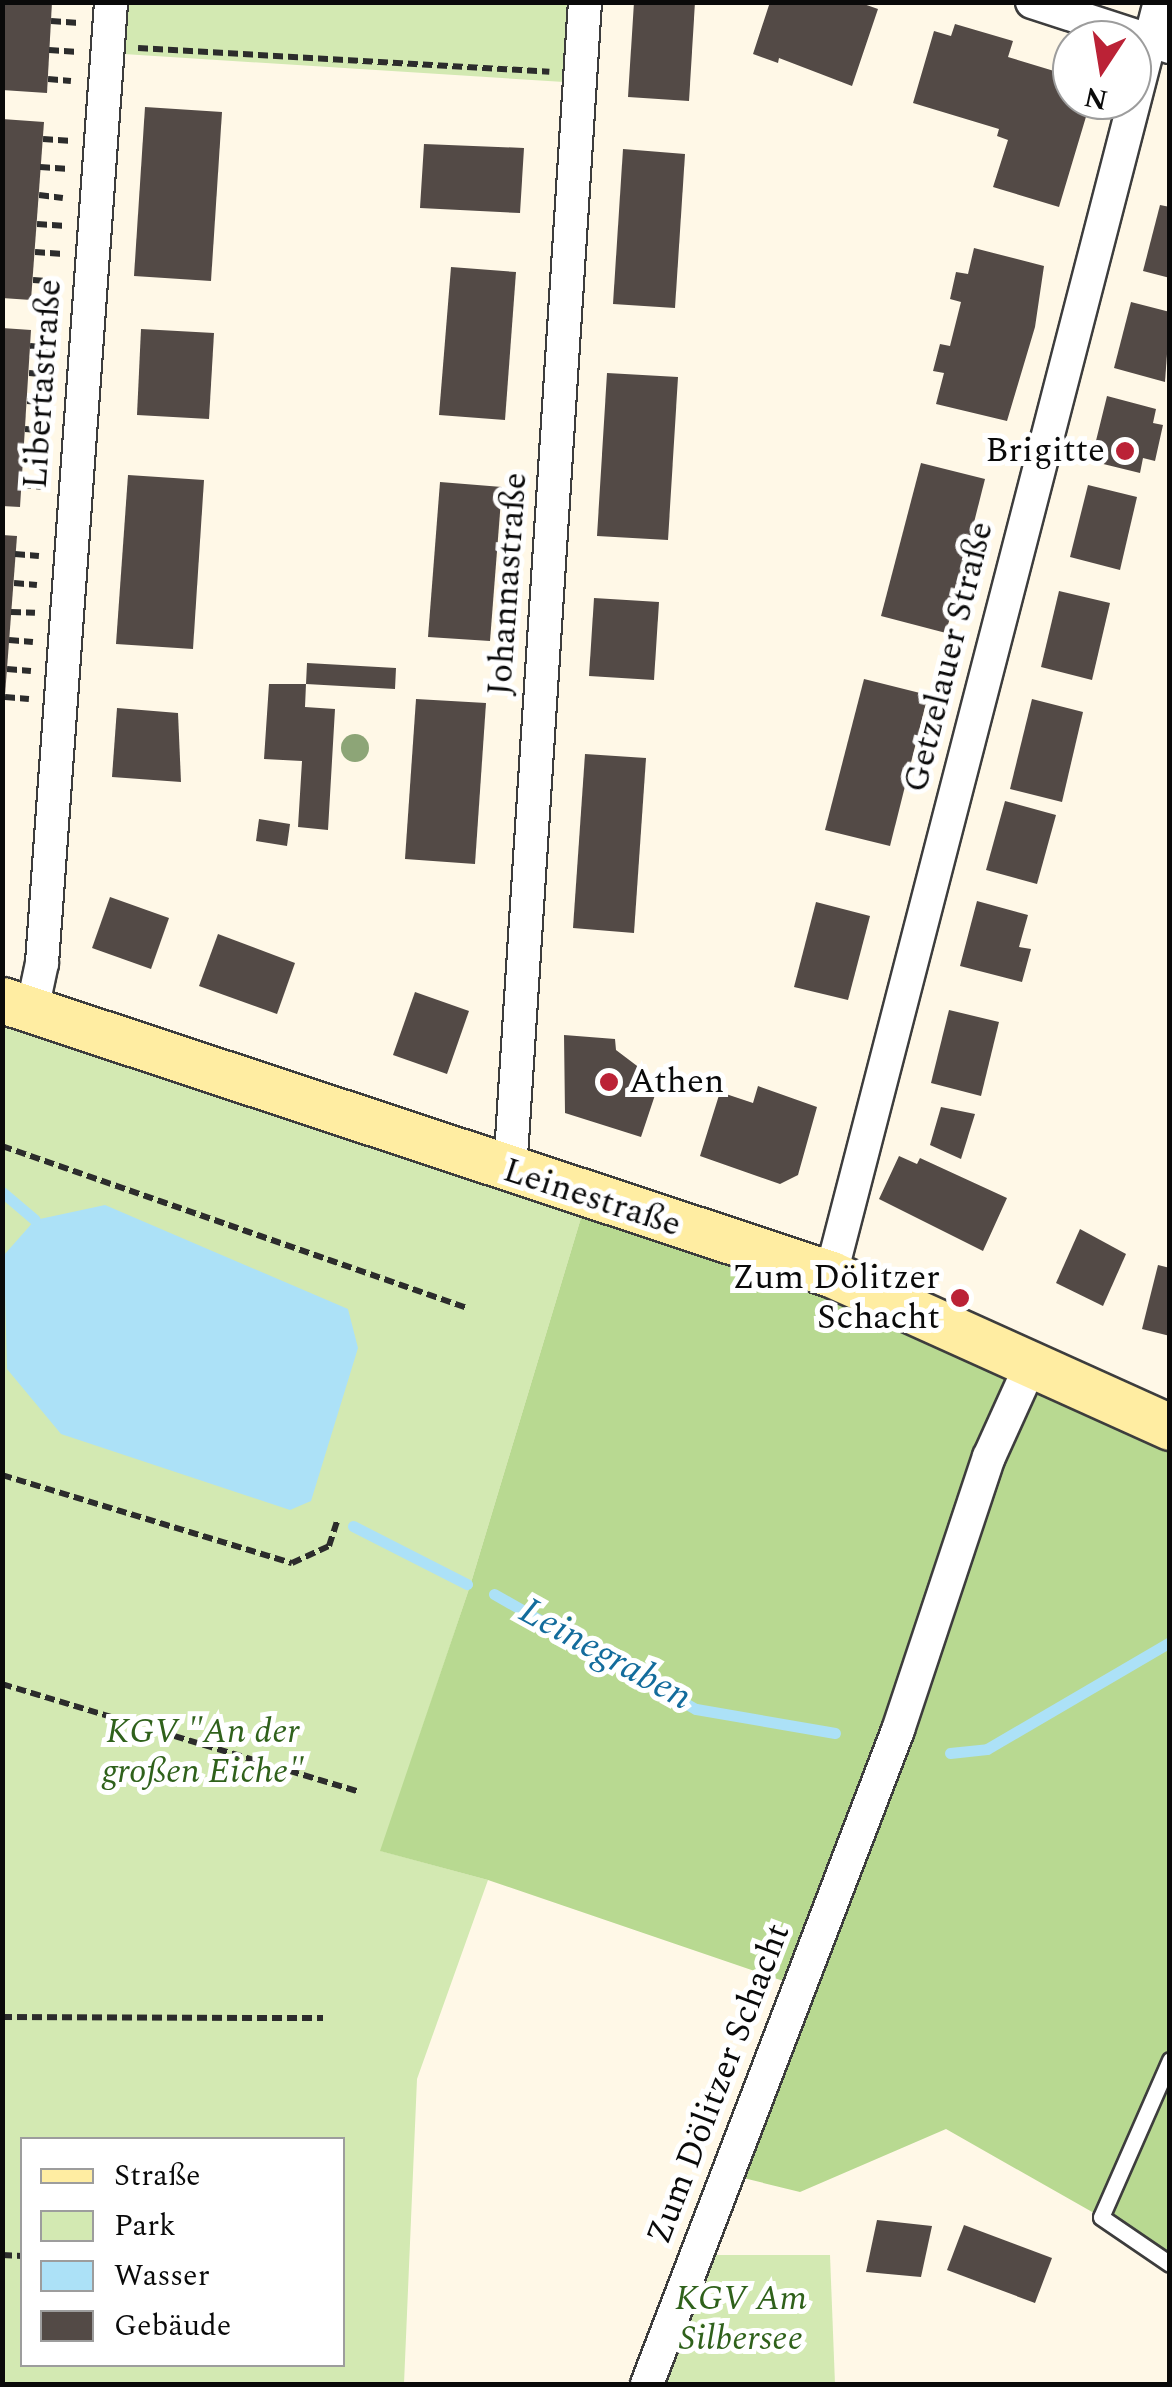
<!DOCTYPE html>
<html>
<head>
<meta charset="utf-8">
<style>
  body { margin:0 }
  #map { position:relative; width:1172px; height:2387px; overflow:hidden; background:#fff8e7; font-family:Spectral,serif }
  div>[style] { position:absolute }
  [style*='--x'] { left:calc(var(--x)*1px); top:calc(var(--y)*1px); width:calc(var(--w)*1px); rotate:calc(var(--a)*1deg) }
  .green>* { inset:0; background:#d3e9b2 }
  .forest>* { inset:0; background:#b8d991 }
  .water>* { inset:0; background:#ace1f7 }
  .stream>* { height:11px; margin:-5.5px; padding:0 5.5px; transform-origin:5.5px; border-radius:5.5px; background:#ace1f7 }
  .building>* { inset:0; background:#534a46 }
  .path>* { height:6px; margin-top:-3px; transform-origin:0; background:repeating-linear-gradient(90deg,#2c2c2c 0 10px,transparent 0 15px) }
  .roads { filter:drop-shadow(2px 0 #3d3d3d) drop-shadow(-2px 0 #3d3d3d) drop-shadow(0 2px #3d3d3d) drop-shadow(0 -2px #3d3d3d) }
  .lane>* { height:15px; margin:-7.5px; padding:0 7.5px; transform-origin:7.5px; border-radius:7.5px; background:#fff }
  .street>* { height:32px; margin:-16px; padding:0 16px; transform-origin:16px; border-radius:16px; background:#fff }
  .secondary>* { height:45px; margin:-22.5px; padding:0 22.5px; transform-origin:22.5px; border-radius:22.5px; background:#ffeda2 }
  .trees>* { width:28px; height:28px; margin:-14px; border-radius:50%; background:#8da577 }
  .dots>* { width:28px; height:28px; translate:-50% -50%; box-sizing:border-box; border:5px solid #fff; border-radius:50% }
  span { translate:-50% -50%; white-space:nowrap; text-align:center; line-height:1.15; -webkit-text-stroke:10px #fff; paint-order:stroke }
  .street-label { font-size:35px; color:#0a0a0a }
  .poi-label { font-size:35px; color:#0a0a0a }
  .right { translate:-100% -50%; text-align:right }
  .left { translate:0 -50%; text-align:left }
  .park-label { font-size:35px; color:#2f611b; font-style:italic }
  .water-label { font-size:38px; color:#136c9c; font-style:italic }
  .frame { position:absolute; inset:0; border:5px solid #0a0a0a; pointer-events:none }
  .legend { position:absolute; left:20px; top:2137px; width:325px; height:230px; box-sizing:border-box; background:#fff; border:2px solid #9d9d9d; margin:0; padding:12px 18px; list-style:none; font-size:30px; color:#0a0a0a }
  .legend li { display:flex; align-items:center; gap:20px; height:50px }
  .legend b { width:50px; border:2px solid #9d9d9d }
  .north { position:absolute; left:1052px; top:20px; width:100px; height:100px; box-sizing:border-box; background:#fff; border:2px solid #9d9d9d; border-radius:50%; rotate:192deg; font-size:28px; font-weight:700; line-height:40px; text-align:center; color:#0a0a0a }
  .north::after { content:''; display:block; margin:auto; width:35px; height:45px; background:#bb2236; clip-path:polygon(50% 0,100% 100%,50% 72%,0 100%) }
</style>
</head>
<body>
<div id="map">
  <div class="green">
    <i style="clip-path:polygon(111px 3px,585px 3px,580px 83px,108px 53px)"></i>
    <i style="clip-path:polygon(evenodd,3px 1000px,587px 1198px,470px 1586px,381px 1851px,488px 1880px,417px 2079px,404px 2384px,3px 2384px,3px 1000px,22px 2140px,342px 2140px,342px 2364px,22px 2364px,22px 2140px)"></i>
    <i style="clip-path:polygon(696px 2255px,830px 2255px,835px 2384px,647px 2384px)"></i>
  </div>
  <div class="forest">
    <i style="clip-path:polygon(587px 1198px,1169px 1427px,1169px 2264px,1101px 2217px,946px 2129px,800px 2192px,727px 2174px,798px 1986px,488px 1880px,380px 1851px,470px 1586px)"></i>
  </div>
  <div class="water">
    <i style="clip-path:polygon(105px 1205px,348px 1309px,358px 1348px,311px 1501px,290px 1510px,61px 1434px,7px 1369px,4px 1255px,35px 1220px)"></i>
  </div>
  <div class="stream">
    <i style="--x:2;--y:1192;--w:43;--a:40.3"></i>
    <i style="--x:353;--y:1526;--w:128;--a:27"></i>
    <i style="--x:494;--y:1594;--w:232;--a:29.7"></i>
    <i style="--x:696;--y:1709;--w:141;--a:9.8"></i>
    <i style="--x:950;--y:1753;--w:37;--a:-6"></i>
    <i style="--x:987;--y:1749;--w:212;--a:-30.3"></i>
  </div>
  <div class="building">
    <i style="clip-path:polygon(2px 2px,52px 2px,47px 93px,2px 90px)"></i>
    <i style="clip-path:polygon(634px 2px,695px 2px,689px 101px,628px 97px)"></i>
    <i style="clip-path:polygon(770px 2px,858px 2px,878px 9px,852px 86px,779px 58px,778px 63px,753px 54px)"></i>
    <i style="clip-path:polygon(955px 24px,1013px 41px,1008px 57px,1064px 74px,1072px 65px,1072px 100px,1091px 100px,1059px 207px,993px 187px,1008px 140px,997px 136px,999px 129px,913px 103px,934px 31px,951px 36px)"></i>
    <i style="clip-path:polygon(145px 107px,222px 112px,211px 281px,134px 276px)"></i>
    <i style="clip-path:polygon(2px 119px,44px 122px,31px 300px,2px 298px)"></i>
    <i style="clip-path:polygon(424px 144px,524px 148px,520px 213px,420px 208px)"></i>
    <i style="clip-path:polygon(623px 149px,685px 154px,675px 308px,613px 304px)"></i>
    <i style="clip-path:polygon(1160px 205px,1170px 207px,1170px 278px,1143px 271px)"></i>
    <i style="clip-path:polygon(974px 248px,1044px 266px,1035px 327px,1007px 421px,936px 404px,944px 373px,933px 371px,940px 344px,950px 346px,961px 302px,950px 299px,956px 272px,968px 274px)"></i>
    <i style="clip-path:polygon(451px 267px,516px 272px,505px 420px,439px 415px)"></i>
    <i style="clip-path:polygon(1131px 302px,1170px 312px,1165px 382px,1114px 368px)"></i>
    <i style="clip-path:polygon(2px 328px,31px 330px,20px 507px,2px 506px)"></i>
    <i style="clip-path:polygon(141px 329px,214px 333px,209px 419px,137px 415px)"></i>
    <i style="clip-path:polygon(607px 373px,678px 377px,668px 540px,597px 536px)"></i>
    <i style="clip-path:polygon(1107px 396px,1156px 409px,1153px 423px,1163px 425px,1155px 461px,1143px 458px,1140px 473px,1091px 461px)"></i>
    <i style="clip-path:polygon(921px 463px,985px 479px,946px 633px,881px 616px)"></i>
    <i style="clip-path:polygon(128px 475px,204px 480px,193px 649px,116px 644px)"></i>
    <i style="clip-path:polygon(440px 482px,502px 487px,490px 641px,428px 637px)"></i>
    <i style="clip-path:polygon(1088px 485px,1137px 497px,1120px 570px,1070px 557px)"></i>
    <i style="clip-path:polygon(2px 535px,17px 536px,5px 695px,2px 695px)"></i>
    <i style="clip-path:polygon(1059px 591px,1110px 603px,1092px 680px,1041px 667px)"></i>
    <i style="clip-path:polygon(594px 598px,659px 602px,654px 680px,589px 676px)"></i>
    <i style="clip-path:polygon(307px 663px,396px 668px,395px 689px,306px 684px,305px 707px,335px 709px,328px 830px,298px 827px,302px 761px,264px 759px,269px 684px,306px 684px)"></i>
    <i style="clip-path:polygon(864px 679px,928px 695px,890px 846px,825px 830px)"></i>
    <i style="clip-path:polygon(416px 699px,486px 703px,475px 864px,405px 859px)"></i>
    <i style="clip-path:polygon(1032px 699px,1083px 712px,1062px 802px,1010px 789px)"></i>
    <i style="clip-path:polygon(117px 708px,178px 713px,181px 782px,112px 777px)"></i>
    <i style="clip-path:polygon(585px 754px,646px 758px,634px 933px,573px 928px)"></i>
    <i style="clip-path:polygon(1005px 801px,1056px 815px,1037px 884px,986px 870px)"></i>
    <i style="clip-path:polygon(259px 819px,290px 824px,287px 846px,256px 841px)"></i>
    <i style="clip-path:polygon(110px 897px,169px 918px,151px 969px,92px 948px)"></i>
    <i style="clip-path:polygon(977px 901px,1028px 915px,1019px 947px,1031px 949px,1022px 982px,960px 966px)"></i>
    <i style="clip-path:polygon(816px 902px,870px 916px,848px 1000px,794px 987px)"></i>
    <i style="clip-path:polygon(218px 934px,295px 963px,277px 1014px,199px 986px)"></i>
    <i style="clip-path:polygon(415px 992px,469px 1011px,447px 1074px,393px 1055px)"></i>
    <i style="clip-path:polygon(949px 1010px,999px 1022px,981px 1096px,931px 1083px)"></i>
    <i style="clip-path:polygon(564px 1035px,615px 1039px,616px 1050px,653px 1078px,658px 1086px,641px 1137px,565px 1113px)"></i>
    <i style="clip-path:polygon(758px 1086px,817px 1107px,798px 1175px,780px 1184px,700px 1156px,720px 1092px,753px 1103px)"></i>
    <i style="clip-path:polygon(941px 1107px,975px 1114px,961px 1159px,930px 1145px)"></i>
    <i style="clip-path:polygon(899px 1156px,917px 1164px,920px 1158px,1007px 1198px,983px 1251px,879px 1199px)"></i>
    <i style="clip-path:polygon(1080px 1229px,1126px 1254px,1103px 1306px,1056px 1283px)"></i>
    <i style="clip-path:polygon(1158px 1265px,1170px 1268px,1170px 1336px,1142px 1329px)"></i>
    <i style="clip-path:polygon(877px 2220px,932px 2226px,921px 2277px,866px 2272px)"></i>
    <i style="clip-path:polygon(964px 2225px,1052px 2258px,1035px 2303px,947px 2270px)"></i>
  </div>
  <div class="path">
    <i style="--x:51;--y:21;--w:28;--a:4"></i>
    <i style="--x:138;--y:48;--w:412;--a:3.3"></i>
    <i style="--x:49;--y:50;--w:29;--a:4"></i>
    <i style="--x:48;--y:79;--w:23;--a:5"></i>
    <i style="--x:43;--y:139;--w:29;--a:4"></i>
    <i style="--x:40;--y:167;--w:29;--a:4"></i>
    <i style="--x:39;--y:195;--w:24;--a:7"></i>
    <i style="--x:37;--y:224;--w:29;--a:4"></i>
    <i style="--x:35;--y:252;--w:28;--a:4"></i>
    <i style="--x:33;--y:280;--w:28;--a:4"></i>
    <i style="--x:30;--y:346;--w:24;--a:5"></i>
    <i style="--x:29;--y:373;--w:23;--a:5"></i>
    <i style="--x:27;--y:401;--w:23;--a:5"></i>
    <i style="--x:25;--y:429;--w:24;--a:5"></i>
    <i style="--x:23;--y:457;--w:24;--a:5"></i>
    <i style="--x:21;--y:485;--w:24;--a:5"></i>
    <i style="--x:15;--y:554;--w:24;--a:5"></i>
    <i style="--x:14;--y:583;--w:23;--a:5"></i>
    <i style="--x:11;--y:612;--w:24;--a:2"></i>
    <i style="--x:9;--y:640;--w:24;--a:5"></i>
    <i style="--x:7;--y:669;--w:24;--a:5"></i>
    <i style="--x:5;--y:697;--w:24;--a:5"></i>
    <i style="--x:2;--y:1146;--w:491;--a:19.2"></i>
    <i style="--x:2;--y:1475;--w:303;--a:16.9"></i>
    <i style="--x:292;--y:1563;--w:41;--a:-24.7"></i>
    <i style="--x:329;--y:1546;--w:28;--a:-72"></i>
    <i style="--x:2;--y:1684;--w:371;--a:16.8"></i>
    <i style="--x:2;--y:2017;--w:321;--a:0.2"></i>
    <i style="--x:2;--y:2255;--w:20;--a:3"></i>
  </div>
  <div class="roads">
    <div class="lane">
      <i style="--x:1170;--y:2060;--w:171;--a:113.7"></i>
      <i style="--x:1101;--y:2217;--w:83;--a:34.3"></i>
    </div>
    <div class="street">
      <i style="--x:1032;--y:2;--w:145;--a:18.1"></i>
      <i style="--x:32;--y:1010;--w:48;--a:-78"></i>
      <i style="--x:42;--y:963;--w:963;--a:-85.89"></i>
      <i style="--x:510;--y:1171;--w:1171;--a:-86.33"></i>
      <i style="--x:831;--y:1274;--w:1314;--a:-75.5"></i>
      <i style="--x:647;--y:2384;--w:701;--a:-69"></i>
      <i style="--x:898;--y:1730;--w:288;--a:-71.6"></i>
      <i style="--x:989;--y:1457;--w:104;--a:-65.6"></i>
    </div>
    <div class="secondary">
      <i style="--x:2;--y:1000;--w:873;--a:18.29"></i>
      <i style="--x:831;--y:1274;--w:372;--a:24.3"></i>
    </div>
  </div>
  <div class="trees">
    <i style="left:355px;top:748px"></i>
  </div>
  <div class="dots">
    <i style="left:1125px;top:451px;background:#bb2236"></i>
    <i style="left:609px;top:1082px;background:#bb2236"></i>
    <i style="left:960px;top:1298px;background:#bb2236"></i>
  </div>
  <div class="street-label">
    <span style="left:43px;top:384px;rotate:-86deg">Libertastraße</span>
    <span style="left:508px;top:584px;rotate:-86deg">Johannastraße</span>
    <span style="left:949px;top:657px;rotate:-76deg">Getzelauer Straße</span>
    <span style="left:592px;top:1198px;rotate:18deg">Leinestraße</span>
    <span style="left:719px;top:2084px;rotate:-69deg">Zum Dölitzer Schacht</span>
  </div>
  <div class="poi-label">
    <span class="right" style="left:1105px;top:451px">Brigitte</span>
    <span class="left" style="left:629px;top:1082px">Athen</span>
    <span class="right" style="left:940px;top:1298px">Zum Dölitzer<br>Schacht</span>
  </div>
  <div class="park-label">
    <span style="left:203px;top:1752px">KGV "An der<br>großen Eiche"</span>
    <span style="left:741px;top:2319px">KGV Am<br>Silbersee</span>
  </div>
  <div class="water-label">
    <span style="left:605px;top:1655px;rotate:29deg">Leinegraben</span>
  </div>
  <div class="frame"></div>
  <ul class="legend">
  <li><b style="height:12px;background:#ffeda2"></b>Straße</li>
  <li><b style="height:28px;background:#d3e9b2"></b>Park</li>
  <li><b style="height:28px;background:#ace1f7"></b>Wasser</li>
  <li><b style="height:28px;background:#534a46"></b>Gebäude</li>
  </ul>
  <div class="north">N</div>
</div>
</body>
</html>
